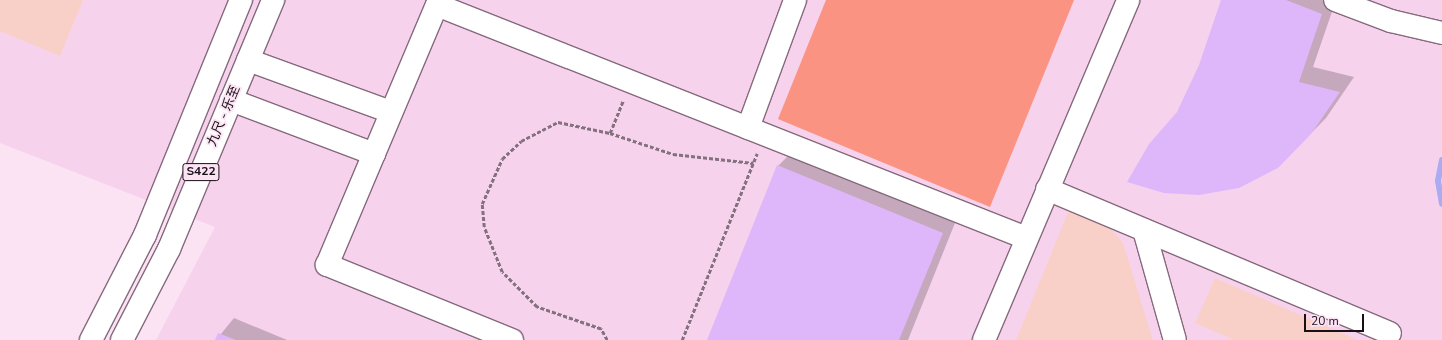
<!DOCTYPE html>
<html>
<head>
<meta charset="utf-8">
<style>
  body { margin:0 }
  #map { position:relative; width:1442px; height:340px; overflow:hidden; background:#fbe3f4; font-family:"Nunito Sans","Noto Sans SC",sans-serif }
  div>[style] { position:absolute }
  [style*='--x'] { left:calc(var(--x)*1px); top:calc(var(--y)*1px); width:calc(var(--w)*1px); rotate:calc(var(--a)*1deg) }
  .built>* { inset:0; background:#f7d2ec }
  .green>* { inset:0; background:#f8d0c8 }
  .forest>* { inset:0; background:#fb9382 }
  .shadow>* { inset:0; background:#0003 }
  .stream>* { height:6px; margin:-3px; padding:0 3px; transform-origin:3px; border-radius:3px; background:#ababf3 }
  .building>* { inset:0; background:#deb7fb }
  .path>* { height:2.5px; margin-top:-1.25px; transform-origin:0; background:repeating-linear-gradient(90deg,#83727e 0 4px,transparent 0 6px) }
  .roads { filter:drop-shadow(1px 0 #856a7d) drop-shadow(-1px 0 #856a7d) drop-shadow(0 1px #856a7d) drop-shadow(0 -1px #856a7d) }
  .minor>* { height:22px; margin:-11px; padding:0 11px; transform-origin:11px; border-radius:11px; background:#fff }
  .major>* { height:22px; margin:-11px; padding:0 11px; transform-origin:11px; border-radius:11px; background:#fff }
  span { translate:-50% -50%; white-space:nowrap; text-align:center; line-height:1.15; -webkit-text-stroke:3.5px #fbe3f4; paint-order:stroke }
  .shield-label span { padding:1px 3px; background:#fbe3f4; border:1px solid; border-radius:3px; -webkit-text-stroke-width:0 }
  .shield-label { font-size:12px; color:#190f17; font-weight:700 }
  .street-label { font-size:13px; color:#190f17 }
  .scale { position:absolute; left:1304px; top:314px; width:60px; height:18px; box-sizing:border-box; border:2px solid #190f17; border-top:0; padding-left:5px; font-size:12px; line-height:14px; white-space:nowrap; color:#190f17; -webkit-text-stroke:3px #fbe3f4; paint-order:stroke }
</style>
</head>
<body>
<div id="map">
  <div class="built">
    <i style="clip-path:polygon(0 0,1442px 0,1442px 340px,156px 340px,215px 227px,0 143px)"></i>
  </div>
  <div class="green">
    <i style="clip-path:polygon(0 0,83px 0,60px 56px,0 31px)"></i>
    <i style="clip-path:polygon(1068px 212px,1106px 223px,1123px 243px,1153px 340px,1016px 340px)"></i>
    <i style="clip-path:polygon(1215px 278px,1358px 340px,1234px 340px,1195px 323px)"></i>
  </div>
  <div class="forest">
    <i style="clip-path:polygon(826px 0,1074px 0,990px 207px,778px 119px)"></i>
  </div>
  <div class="shadow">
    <i style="clip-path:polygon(1222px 0,1336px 0,1313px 67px,1354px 77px,1326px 118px,1277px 168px,1178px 112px,1200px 66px)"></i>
    <i style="clip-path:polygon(793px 151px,957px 218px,908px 340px,708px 340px,778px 166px)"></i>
    <i style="clip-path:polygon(234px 318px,287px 340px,216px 340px)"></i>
  </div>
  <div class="stream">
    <i style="--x:1442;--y:160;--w:21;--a:101"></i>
    <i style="--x:1438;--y:181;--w:23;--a:80"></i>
  </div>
  <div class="building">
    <i style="clip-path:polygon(1221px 0,1286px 0,1322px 14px,1299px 82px,1340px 92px,1311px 134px,1278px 168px,1239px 188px,1199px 195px,1164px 193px,1127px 182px,1149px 144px,1177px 112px,1199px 65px)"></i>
    <i style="clip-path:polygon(777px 165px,943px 233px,899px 340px,707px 340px)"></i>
    <i style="clip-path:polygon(218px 333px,236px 340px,215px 340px)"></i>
  </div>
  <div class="path">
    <i style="--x:610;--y:133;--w:35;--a:-68"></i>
    <i style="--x:607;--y:340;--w:13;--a:-119"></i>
    <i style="--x:601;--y:329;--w:68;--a:-161"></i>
    <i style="--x:537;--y:307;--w:49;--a:-135"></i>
    <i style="--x:502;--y:272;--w:48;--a:-111.8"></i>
    <i style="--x:484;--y:227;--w:23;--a:-95"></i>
    <i style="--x:482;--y:204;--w:49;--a:-66"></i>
    <i style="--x:502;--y:159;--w:26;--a:-43"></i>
    <i style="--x:521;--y:141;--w:42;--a:-27.2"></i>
    <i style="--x:558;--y:122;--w:53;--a:11.9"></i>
    <i style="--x:610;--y:133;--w:66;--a:18.4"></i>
    <i style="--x:673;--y:154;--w:81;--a:6.4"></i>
    <i style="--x:682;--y:340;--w:201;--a:-68.1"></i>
  </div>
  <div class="roads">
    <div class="minor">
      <i style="--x:1335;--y:0;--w:60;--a:20.6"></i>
      <i style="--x:1391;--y:21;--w:52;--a:13.2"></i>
      <i style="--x:248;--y:60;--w:152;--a:20"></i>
      <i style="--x:231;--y:100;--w:153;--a:20.7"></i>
      <i style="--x:748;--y:128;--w:136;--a:-69.8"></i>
      <i style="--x:1047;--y:189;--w:372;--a:22.8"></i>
      <i style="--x:1144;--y:230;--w:114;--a:74.3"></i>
      <i style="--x:512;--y:340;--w:200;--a:-157.9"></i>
      <i style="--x:327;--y:265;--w:282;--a:-67.1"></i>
      <i style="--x:437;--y:5;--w:633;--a:21.58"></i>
      <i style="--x:984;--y:340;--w:369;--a:-67"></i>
    </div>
    <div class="major">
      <i style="--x:91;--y:340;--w:118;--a:-62.8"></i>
      <i style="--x:145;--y:235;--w:254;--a:-67.8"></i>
      <i style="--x:122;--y:340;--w:102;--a:-62.7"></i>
      <i style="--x:169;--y:249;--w:270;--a:-67.3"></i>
    </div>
  </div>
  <div class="shield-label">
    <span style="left:201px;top:172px">S422</span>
  </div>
  <div class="street-label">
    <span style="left:224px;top:116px;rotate:-67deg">九尺 - 乐至</span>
  </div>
  <div class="scale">20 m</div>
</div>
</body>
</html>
